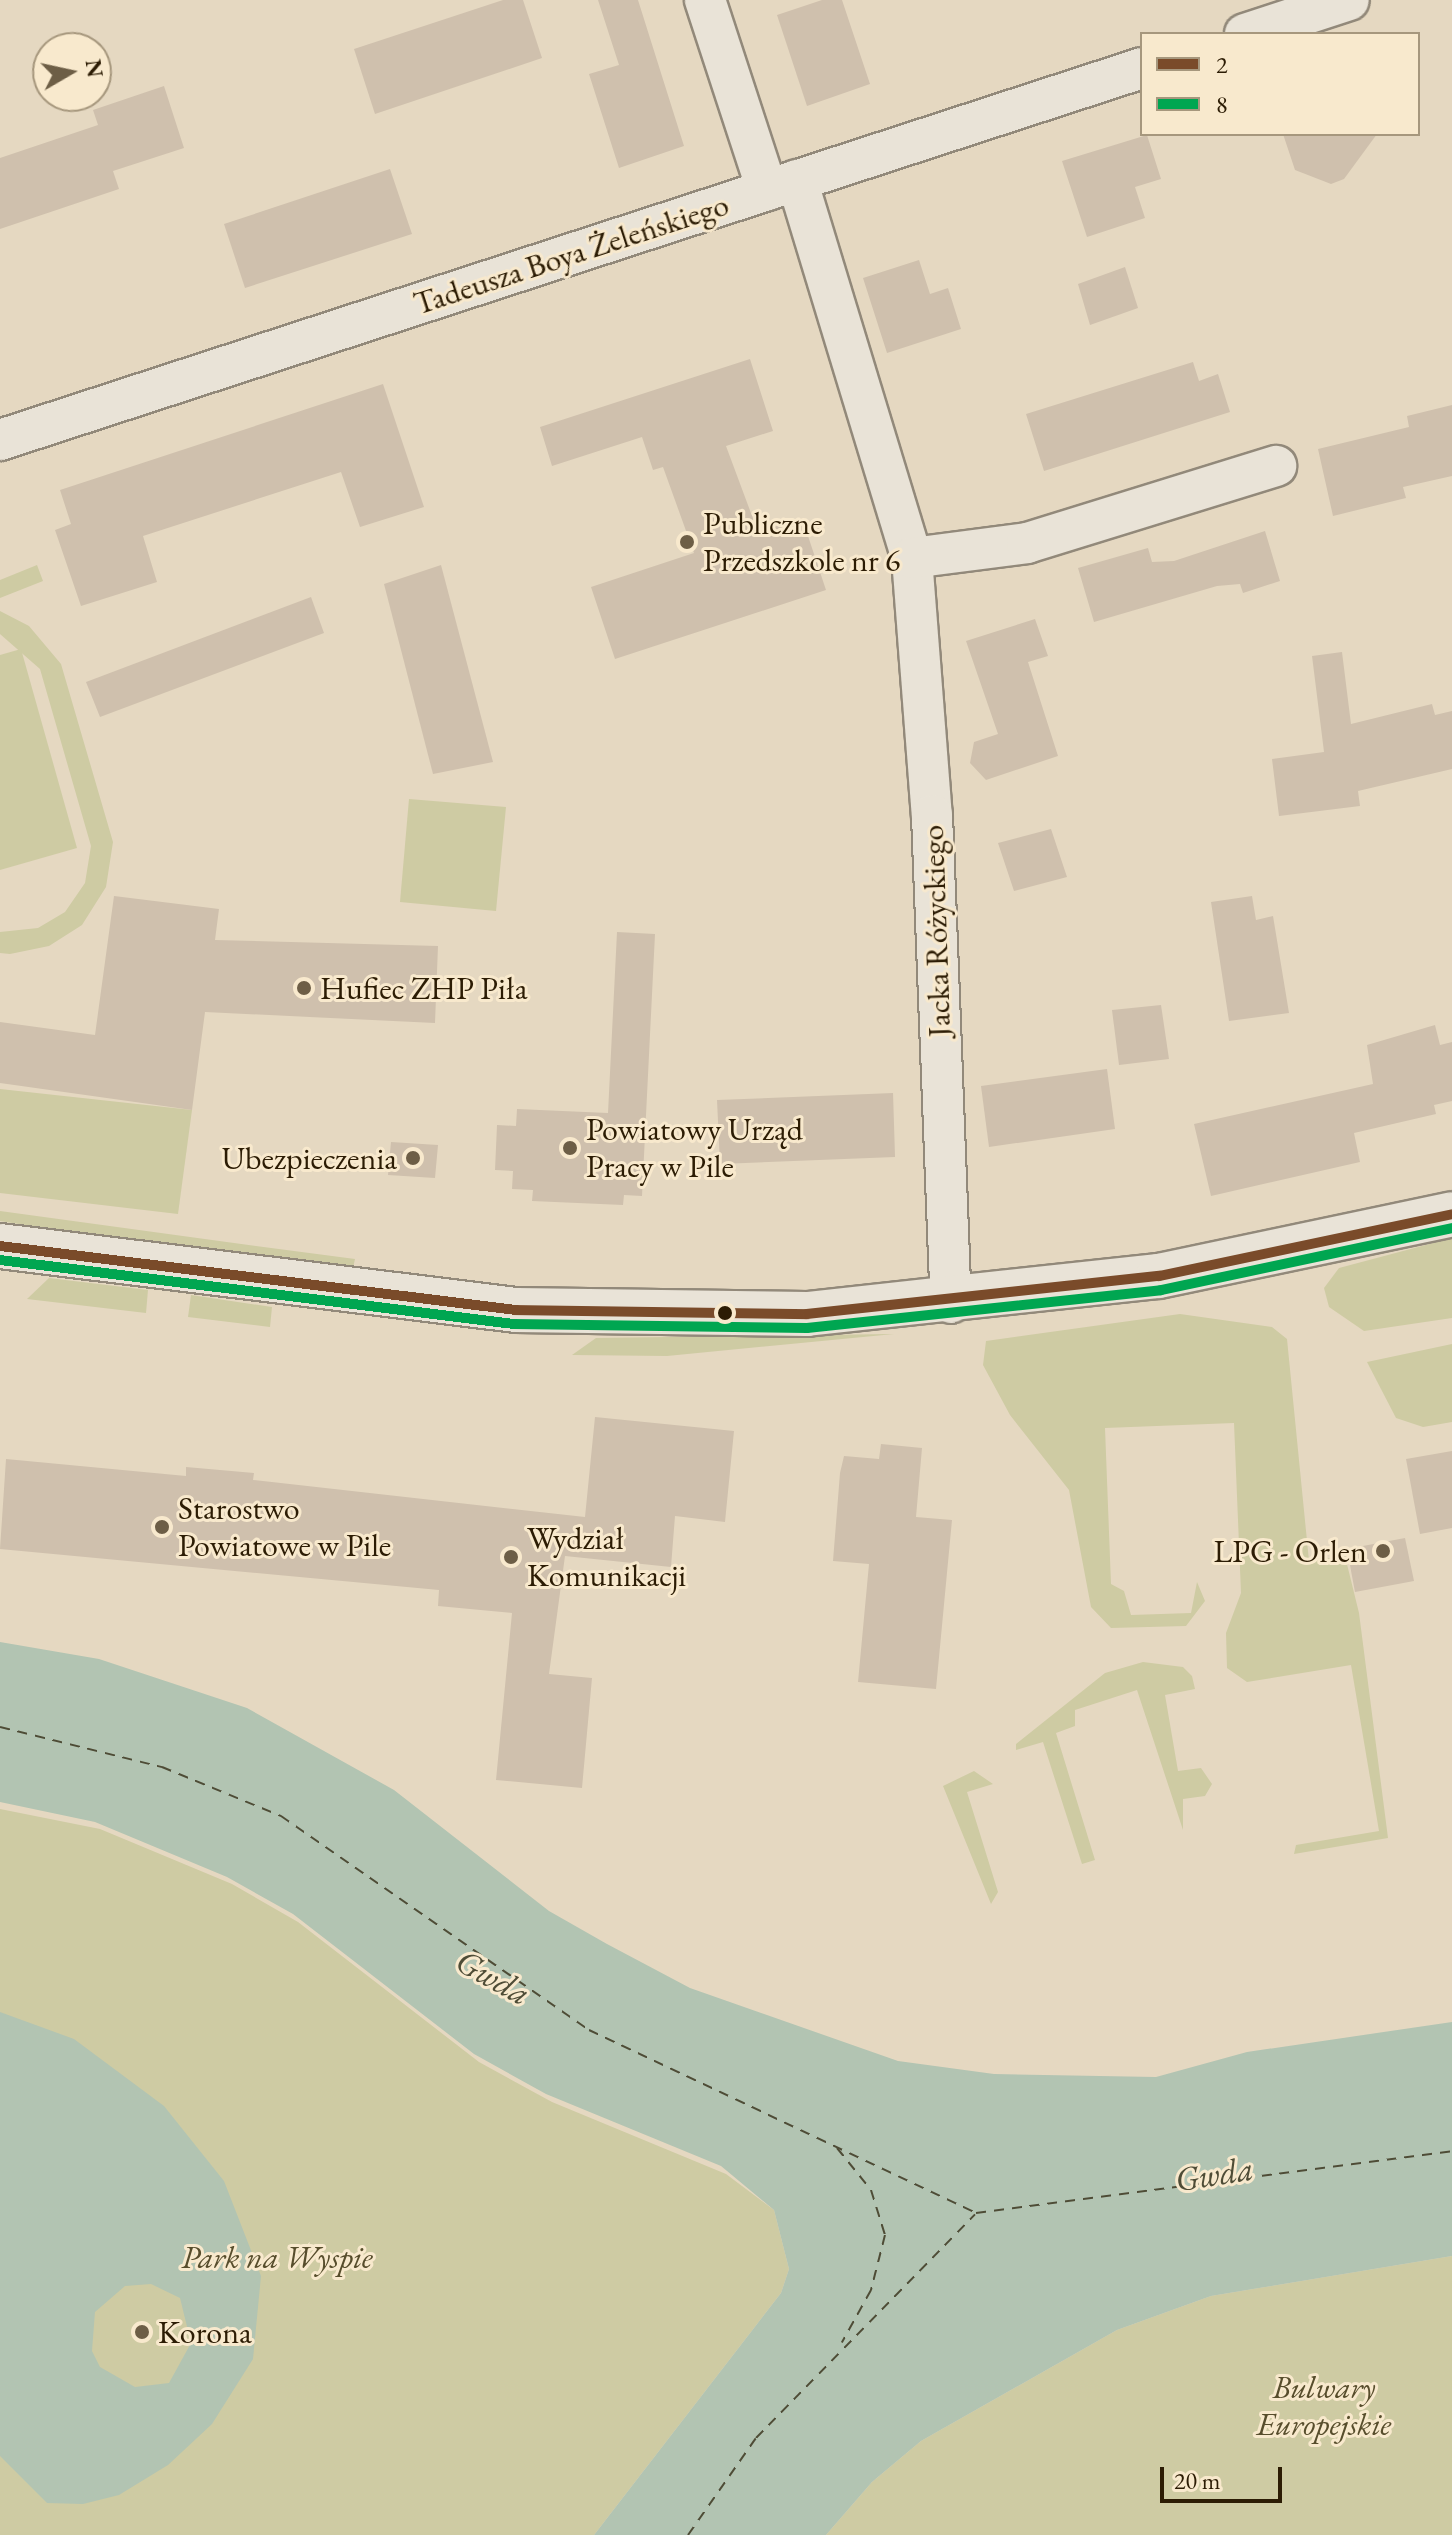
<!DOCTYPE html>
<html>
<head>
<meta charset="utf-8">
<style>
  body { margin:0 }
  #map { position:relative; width:1452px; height:2535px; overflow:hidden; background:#e5d8c1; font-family:"EB Garamond",serif }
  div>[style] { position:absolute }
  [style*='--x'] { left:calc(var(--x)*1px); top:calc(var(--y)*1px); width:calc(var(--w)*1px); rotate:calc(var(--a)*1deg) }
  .green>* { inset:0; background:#cecba3 }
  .water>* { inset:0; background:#b2c4b2 }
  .ferry>* { height:2px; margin-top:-1px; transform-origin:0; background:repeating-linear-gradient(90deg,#4e4c36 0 10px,transparent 0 18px) }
  .building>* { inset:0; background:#cfc0ad }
  .roads { filter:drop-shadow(2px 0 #92897a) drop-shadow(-2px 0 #92897a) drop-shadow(0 2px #92897a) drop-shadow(0 -2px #92897a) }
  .minor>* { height:40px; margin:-20px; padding:0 20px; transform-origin:20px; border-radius:20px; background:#e9e3d7 }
  .tertiary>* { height:44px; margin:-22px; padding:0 22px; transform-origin:22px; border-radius:22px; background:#e9e3d7 }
  .bus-1>* { height:10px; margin:-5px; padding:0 5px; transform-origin:5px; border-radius:5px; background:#7a4b2a }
  .bus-2>* { height:10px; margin:-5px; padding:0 5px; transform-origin:5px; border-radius:5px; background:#00a651 }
  .dots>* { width:22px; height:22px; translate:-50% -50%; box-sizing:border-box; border:4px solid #f8e9cd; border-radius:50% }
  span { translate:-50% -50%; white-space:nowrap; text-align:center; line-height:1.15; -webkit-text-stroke:6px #f8e9cd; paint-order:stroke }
  .street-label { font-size:32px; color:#2c1c04 }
  .poi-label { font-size:32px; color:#2c1c04 }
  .left { translate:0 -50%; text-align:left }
  .right { translate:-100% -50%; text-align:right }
  .park-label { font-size:32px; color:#574d2c; font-style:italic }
  .water-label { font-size:34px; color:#4e4c36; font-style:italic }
  .legend { position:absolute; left:1140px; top:32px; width:280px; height:104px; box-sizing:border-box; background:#f8e9cd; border:2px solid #a6977d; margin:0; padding:10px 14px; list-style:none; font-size:24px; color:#2c1c04 }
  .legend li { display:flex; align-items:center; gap:16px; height:40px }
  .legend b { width:40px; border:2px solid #a6977d }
  .north { position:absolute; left:32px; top:32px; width:80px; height:80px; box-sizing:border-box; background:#f8e9cd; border:2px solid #a6977d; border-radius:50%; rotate:81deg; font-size:22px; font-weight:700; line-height:32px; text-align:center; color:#2c1c04 }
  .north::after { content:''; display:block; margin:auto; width:28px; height:36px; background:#6d5e46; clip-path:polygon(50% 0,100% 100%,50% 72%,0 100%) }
  .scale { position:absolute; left:1160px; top:2467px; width:122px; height:36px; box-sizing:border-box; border:4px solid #2c1c04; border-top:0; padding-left:10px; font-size:24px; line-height:28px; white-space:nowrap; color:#2c1c04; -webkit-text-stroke:6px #f8e9cd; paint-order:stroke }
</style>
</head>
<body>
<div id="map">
  <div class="green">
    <i style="clip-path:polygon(37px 565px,43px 581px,0 598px,0 580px)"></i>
    <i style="clip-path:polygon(0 611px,29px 626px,61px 664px,113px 842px,106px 887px,82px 925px,49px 946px,10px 954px,0 953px,0 932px,38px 928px,65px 912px,85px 883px,91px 846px,40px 669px,0 634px)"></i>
    <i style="clip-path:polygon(21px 649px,77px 848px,0 870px,0 655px)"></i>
    <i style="clip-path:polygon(409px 799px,506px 807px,496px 911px,400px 902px)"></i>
    <i style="clip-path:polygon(0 1089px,192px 1110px,178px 1214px,0 1193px)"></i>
    <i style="clip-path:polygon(0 1211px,234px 1243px,355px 1259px,353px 1268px,25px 1225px,0 1221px)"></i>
    <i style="clip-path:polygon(1452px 1238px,1452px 1318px,1364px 1331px,1329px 1307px,1324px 1288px,1339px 1268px)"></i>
    <i style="clip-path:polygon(49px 1278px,148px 1290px,146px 1313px,27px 1299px)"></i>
    <i style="clip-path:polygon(191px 1295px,272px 1307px,270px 1327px,188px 1317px)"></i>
    <i style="clip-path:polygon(1180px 1314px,1272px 1327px,1287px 1339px,1309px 1561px,1345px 1556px,1359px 1613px,1388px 1838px,1294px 1854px,1296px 1845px,1379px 1831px,1351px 1665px,1247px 1682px,1227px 1668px,1226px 1633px,1241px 1593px,1234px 1423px,1105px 1428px,1111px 1584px,1124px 1591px,1131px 1615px,1191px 1613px,1197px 1582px,1205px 1601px,1186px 1626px,1111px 1628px,1091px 1607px,1069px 1490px,1010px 1415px,983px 1365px,986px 1341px)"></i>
    <i style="clip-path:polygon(894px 1334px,667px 1356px,572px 1355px,596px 1338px)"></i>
    <i style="clip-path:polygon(1452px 1344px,1452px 1422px,1423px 1427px,1396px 1418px,1367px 1362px)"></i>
    <i style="clip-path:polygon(1143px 1662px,1183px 1667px,1192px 1676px,1195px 1689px,1165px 1695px,1178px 1771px,1201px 1768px,1212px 1784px,1205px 1796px,1183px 1799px,1183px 1830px,1137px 1690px,1075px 1710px,1075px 1726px,1056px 1733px,1095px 1860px,1082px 1864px,1043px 1742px,1016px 1750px,1016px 1744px,1105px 1673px)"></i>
    <i style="clip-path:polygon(974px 1771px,993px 1784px,967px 1792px,998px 1892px,991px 1904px,943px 1786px)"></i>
    <i style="clip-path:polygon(0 1809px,100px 1829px,232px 1884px,298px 1922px,479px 2062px,552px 2102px,726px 2174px,774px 2210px,789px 2269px,781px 2293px,594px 2535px,0 2535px)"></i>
    <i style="clip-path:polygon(1452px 2256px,1452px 2535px,826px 2535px,872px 2482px,921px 2441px,1117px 2330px,1211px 2296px)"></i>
  </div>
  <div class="water">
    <i style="clip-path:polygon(0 1642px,99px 1659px,247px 1708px,394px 1790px,549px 1911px,607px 1944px,690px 1988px,898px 2061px,994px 2074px,1156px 2077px,1247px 2052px,1452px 2022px,1452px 2256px,1211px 2296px,1117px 2330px,921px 2441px,872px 2482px,826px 2535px,594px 2535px,781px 2293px,789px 2269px,774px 2210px,721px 2166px,546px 2094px,474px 2054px,293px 1914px,227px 1877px,95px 1822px,0 1802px)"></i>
    <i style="clip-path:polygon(evenodd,0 2012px,74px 2039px,164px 2106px,224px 2181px,261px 2276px,253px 2359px,212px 2424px,168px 2465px,119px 2495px,83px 2504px,47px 2503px,0 2456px,0 2012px,151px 2284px,180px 2298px,191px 2343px,169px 2383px,135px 2387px,100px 2367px,92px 2351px,95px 2312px,125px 2286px,151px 2284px)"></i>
  </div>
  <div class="ferry">
    <i style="--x:0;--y:1727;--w:167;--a:13.9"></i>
    <i style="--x:162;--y:1767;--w:129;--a:22.4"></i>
    <i style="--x:281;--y:1816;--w:375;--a:34.8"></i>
    <i style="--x:589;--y:2030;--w:428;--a:25.3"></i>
    <i style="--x:976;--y:2213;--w:480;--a:-7.4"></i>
    <i style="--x:837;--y:2148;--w:54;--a:51"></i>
    <i style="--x:871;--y:2190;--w:47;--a:72.7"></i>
    <i style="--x:885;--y:2235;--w:57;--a:104.3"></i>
    <i style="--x:871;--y:2290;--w:60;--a:119.1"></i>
    <i style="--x:688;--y:2535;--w:118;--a:-55"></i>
    <i style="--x:756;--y:2438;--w:313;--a:-45.6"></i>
  </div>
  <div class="building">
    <i style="clip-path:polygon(503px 0,523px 0,542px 58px,375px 114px,354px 49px)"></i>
    <i style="clip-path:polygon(598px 0,638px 0,684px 146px,619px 168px,589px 74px,619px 65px)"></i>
    <i style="clip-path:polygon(822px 0,842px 0,870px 84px,807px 106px,777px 15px)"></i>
    <i style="clip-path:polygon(164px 86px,184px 148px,113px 171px,119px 189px,0 229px,0 158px,98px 125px,93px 110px)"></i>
    <i style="clip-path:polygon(1283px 134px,1377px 134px,1344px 179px,1331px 184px,1295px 170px)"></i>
    <i style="clip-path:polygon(1147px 135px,1161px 179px,1135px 187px,1145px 218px,1087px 237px,1062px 161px)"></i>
    <i style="clip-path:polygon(390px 169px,412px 234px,245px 288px,224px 224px)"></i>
    <i style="clip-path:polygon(919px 260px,930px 294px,948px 288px,961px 329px,887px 353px,863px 278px)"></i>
    <i style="clip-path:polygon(1125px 267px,1138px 308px,1090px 325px,1078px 284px)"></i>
    <i style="clip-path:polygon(750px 359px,773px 431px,726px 446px,758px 532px,802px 518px,826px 590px,615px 659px,591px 587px,694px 553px,663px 467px,653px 470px,642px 437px,552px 466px,540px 427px)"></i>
    <i style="clip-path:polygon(1193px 362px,1199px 381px,1218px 374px,1230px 412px,1044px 471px,1026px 414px)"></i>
    <i style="clip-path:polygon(383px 384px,424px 507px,360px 527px,341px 472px,143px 536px,157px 582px,81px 606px,55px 530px,71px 524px,60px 490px)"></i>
    <i style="clip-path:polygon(1452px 405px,1452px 476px,1403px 487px,1406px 498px,1333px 516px,1318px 449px,1409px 427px,1407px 416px)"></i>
    <i style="clip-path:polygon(1265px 531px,1280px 581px,1243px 593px,1240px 584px,1217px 586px,1094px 622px,1078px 568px,1148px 548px,1152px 562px,1174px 561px)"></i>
    <i style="clip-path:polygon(441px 565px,493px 762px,433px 774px,384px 584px)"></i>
    <i style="clip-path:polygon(311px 597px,324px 633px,100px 717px,86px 682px)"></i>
    <i style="clip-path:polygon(1035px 619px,1048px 656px,1028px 662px,1058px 756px,986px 780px,970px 763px,974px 742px,998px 734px,966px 641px)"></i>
    <i style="clip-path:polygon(1342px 652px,1351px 724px,1432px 704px,1435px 715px,1452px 711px,1452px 769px,1358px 791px,1360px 806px,1279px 816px,1272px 759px,1324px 752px,1312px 656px)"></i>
    <i style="clip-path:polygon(1051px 829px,1067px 877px,1014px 891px,998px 843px)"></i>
    <i style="clip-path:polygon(114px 896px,219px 909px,215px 940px,438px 946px,435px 1023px,205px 1012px,192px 1110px,0 1083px,0 1022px,95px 1035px)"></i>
    <i style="clip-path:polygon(1252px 896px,1256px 920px,1273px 916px,1289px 1013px,1229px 1021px,1211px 902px)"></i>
    <i style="clip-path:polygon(617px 932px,655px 934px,642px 1196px,624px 1195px,623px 1205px,532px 1201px,533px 1190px,512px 1189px,513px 1171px,495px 1170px,497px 1125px,516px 1126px,517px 1109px,608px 1113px)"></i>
    <i style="clip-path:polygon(1161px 1005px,1169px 1059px,1119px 1065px,1112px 1010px)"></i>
    <i style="clip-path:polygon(1435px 1025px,1440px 1045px,1452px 1042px,1452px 1101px,1434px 1105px,1436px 1114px,1354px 1133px,1360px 1162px,1211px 1196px,1194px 1124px,1373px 1084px,1367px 1045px)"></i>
    <i style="clip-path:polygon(1107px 1069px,1115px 1129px,989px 1147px,981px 1086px)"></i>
    <i style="clip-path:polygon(893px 1093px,895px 1157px,720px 1164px,717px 1100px)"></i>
    <i style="clip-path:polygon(391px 1142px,438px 1145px,435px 1178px,388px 1175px)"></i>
    <i style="clip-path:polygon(595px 1417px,734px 1431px,725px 1522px,675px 1516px,671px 1567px,565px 1556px,549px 1674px,592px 1678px,582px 1788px,496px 1780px,512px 1613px,438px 1606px,439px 1590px,0 1549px,6px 1459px,186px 1476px,186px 1467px,254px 1473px,253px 1480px,585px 1517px)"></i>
    <i style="clip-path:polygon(881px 1444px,922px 1448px,916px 1517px,952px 1520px,936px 1689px,858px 1682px,869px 1564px,833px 1561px,840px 1473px,844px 1456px,879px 1459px)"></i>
    <i style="clip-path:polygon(1452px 1451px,1452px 1528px,1420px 1534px,1406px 1459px)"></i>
    <i style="clip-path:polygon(1405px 1538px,1414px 1581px,1355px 1592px,1347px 1549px)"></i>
  </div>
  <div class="roads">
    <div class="minor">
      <i style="--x:705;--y:0;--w:200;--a:71.9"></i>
      <i style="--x:1245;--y:34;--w:109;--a:-18.1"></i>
      <i style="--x:797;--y:180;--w:395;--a:73.1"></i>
      <i style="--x:912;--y:558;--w:258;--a:85.6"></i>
      <i style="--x:932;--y:815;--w:488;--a:87.8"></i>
      <i style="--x:0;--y:440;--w:1201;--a:-18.04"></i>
      <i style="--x:912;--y:558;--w:116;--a:-7.4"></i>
      <i style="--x:1027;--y:543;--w:261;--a:-17.2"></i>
    </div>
    <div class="tertiary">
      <i style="--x:0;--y:1246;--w:520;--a:7.07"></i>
      <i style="--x:516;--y:1310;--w:291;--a:0.8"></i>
      <i style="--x:807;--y:1314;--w:354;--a:-6.2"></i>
      <i style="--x:1159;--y:1276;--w:299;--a:-11.9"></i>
    </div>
  </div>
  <div class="bus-1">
    <i style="--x:0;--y:1246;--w:520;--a:7.07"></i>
    <i style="--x:516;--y:1310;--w:291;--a:0.8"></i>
    <i style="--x:807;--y:1314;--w:354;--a:-6.2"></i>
    <i style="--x:1159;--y:1276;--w:299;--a:-11.9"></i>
  </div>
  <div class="bus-2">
    <i style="--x:0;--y:1260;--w:518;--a:7.1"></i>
    <i style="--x:514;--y:1324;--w:293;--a:0.8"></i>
    <i style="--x:807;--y:1328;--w:356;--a:-6.1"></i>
    <i style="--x:1161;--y:1290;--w:298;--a:-12"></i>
  </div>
  <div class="dots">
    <i style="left:687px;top:542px;background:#6d5e46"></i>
    <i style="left:304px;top:988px;background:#6d5e46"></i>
    <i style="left:570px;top:1148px;background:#6d5e46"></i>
    <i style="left:413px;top:1158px;background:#6d5e46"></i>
    <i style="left:725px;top:1313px;background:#2c1c04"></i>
    <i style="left:162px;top:1527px;background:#6d5e46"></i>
    <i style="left:1383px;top:1551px;background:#6d5e46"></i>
    <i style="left:511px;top:1557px;background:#6d5e46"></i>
    <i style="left:142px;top:2332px;background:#6d5e46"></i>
  </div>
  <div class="street-label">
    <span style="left:571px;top:254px;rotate:-18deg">Tadeusza Boya Żeleńskiego</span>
    <span style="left:936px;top:931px;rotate:-92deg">Jacka Różyckiego</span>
  </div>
  <div class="poi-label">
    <span class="left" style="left:703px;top:542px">Publiczne<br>Przedszkole nr 6</span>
    <span class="left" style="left:320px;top:988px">Hufiec ZHP Piła</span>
    <span class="left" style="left:586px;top:1148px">Powiatowy Urząd<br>Pracy w Pile</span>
    <span class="right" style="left:397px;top:1158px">Ubezpieczenia</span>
    <span class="left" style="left:178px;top:1527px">Starostwo<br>Powiatowe w Pile</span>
    <span class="left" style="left:527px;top:1557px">Wydział<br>Komunikacji</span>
    <span class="right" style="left:1367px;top:1551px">LPG - Orlen</span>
    <span class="left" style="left:158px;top:2332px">Korona</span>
  </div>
  <div class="park-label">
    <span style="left:277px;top:2257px">Park na Wyspie</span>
    <span style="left:1324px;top:2406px">Bulwary<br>Europejskie</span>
  </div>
  <div class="water-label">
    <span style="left:493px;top:1977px;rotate:29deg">Gwda</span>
    <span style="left:1214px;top:2174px;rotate:-9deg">Gwda</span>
  </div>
  <ul class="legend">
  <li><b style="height:10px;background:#7a4b2a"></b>2</li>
  <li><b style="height:10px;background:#00a651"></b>8</li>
  </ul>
  <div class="north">N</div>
  <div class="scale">20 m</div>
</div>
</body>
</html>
